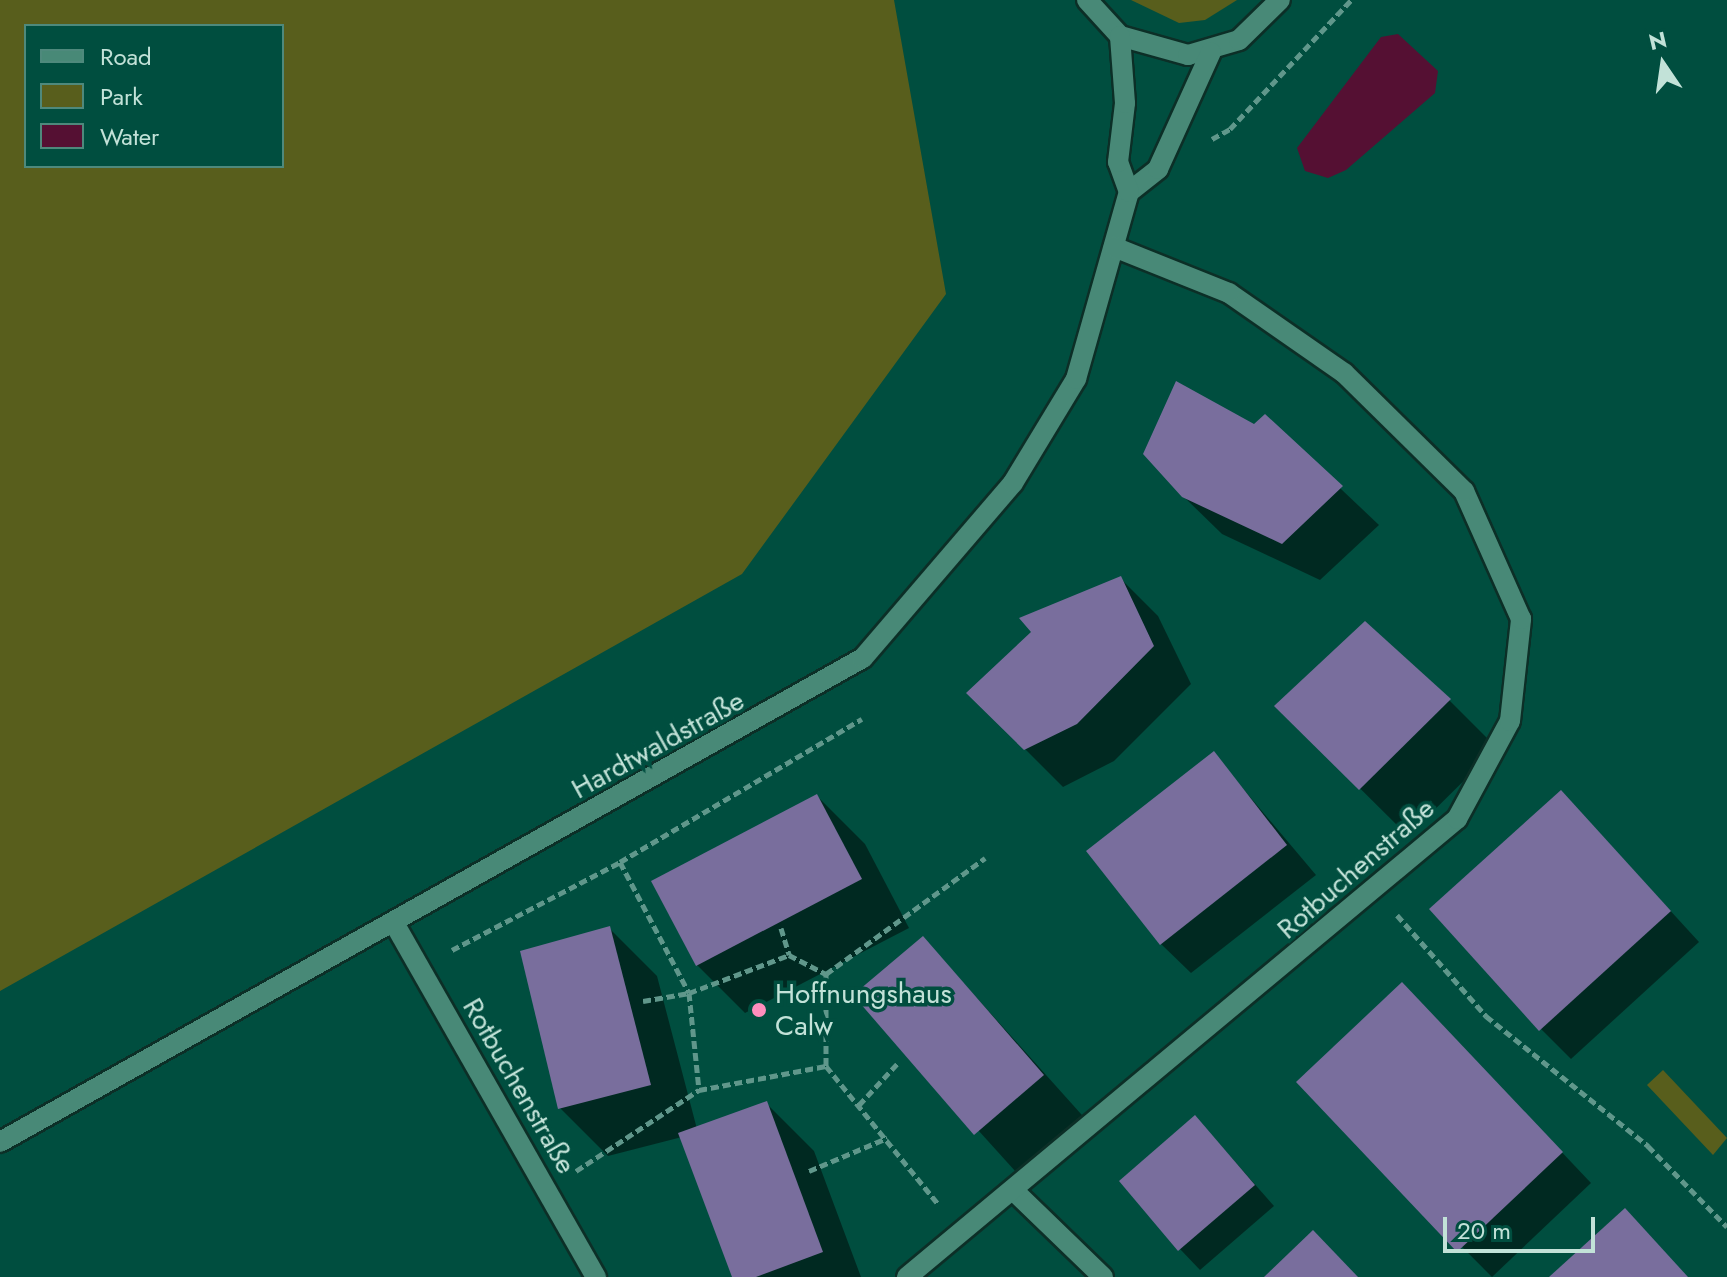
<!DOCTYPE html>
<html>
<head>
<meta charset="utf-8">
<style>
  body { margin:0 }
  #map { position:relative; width:1727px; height:1277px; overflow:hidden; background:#004e3f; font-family:Jost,sans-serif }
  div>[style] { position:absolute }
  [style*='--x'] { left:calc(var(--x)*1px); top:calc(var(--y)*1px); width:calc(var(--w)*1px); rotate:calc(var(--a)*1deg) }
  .green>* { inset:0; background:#585e1c }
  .water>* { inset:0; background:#551033 }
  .shadow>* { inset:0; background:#0007 }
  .building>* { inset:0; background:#796e9d }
  .path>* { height:5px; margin-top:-2.5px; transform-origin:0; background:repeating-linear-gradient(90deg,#60978b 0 8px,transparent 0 12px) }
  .roads { filter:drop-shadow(2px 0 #0c2f27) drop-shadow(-2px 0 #0c2f27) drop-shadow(0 2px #0c2f27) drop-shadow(0 -2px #0c2f27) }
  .minor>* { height:20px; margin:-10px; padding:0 10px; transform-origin:10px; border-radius:10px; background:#488977 }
  .dots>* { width:22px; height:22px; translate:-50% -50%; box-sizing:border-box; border:4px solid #004e3f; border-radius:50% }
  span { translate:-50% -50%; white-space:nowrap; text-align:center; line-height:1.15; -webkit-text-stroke:7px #004e3f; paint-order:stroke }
  .street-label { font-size:28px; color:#c2e2d8 }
  .poi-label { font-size:28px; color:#c2e2d8 }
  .left { translate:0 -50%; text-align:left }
  .legend { position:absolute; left:24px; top:24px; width:260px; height:144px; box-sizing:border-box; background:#004e3f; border:2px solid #4e897c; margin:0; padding:10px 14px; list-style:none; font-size:24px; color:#c2e2d8 }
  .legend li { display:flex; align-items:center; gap:16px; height:40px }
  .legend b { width:40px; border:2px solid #4e897c }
  .north { position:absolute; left:1623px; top:24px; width:80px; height:80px; -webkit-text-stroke:6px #004e3f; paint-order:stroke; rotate:347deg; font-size:22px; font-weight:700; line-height:32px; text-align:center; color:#c2e2d8 }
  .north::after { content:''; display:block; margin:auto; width:28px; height:36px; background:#c2e2d8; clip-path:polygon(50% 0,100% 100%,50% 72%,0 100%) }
  .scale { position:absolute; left:1443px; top:1217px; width:152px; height:36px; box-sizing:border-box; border:4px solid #c2e2d8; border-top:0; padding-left:10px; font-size:24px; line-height:28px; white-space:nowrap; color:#c2e2d8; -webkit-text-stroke:6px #004e3f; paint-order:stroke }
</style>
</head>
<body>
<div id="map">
  <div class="green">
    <i style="clip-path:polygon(evenodd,0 0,894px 0,946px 294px,742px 574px,0 991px,0 0,26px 26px,282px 26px,282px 166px,26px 166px,26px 26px)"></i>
    <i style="clip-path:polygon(1131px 0,1237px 0,1205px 20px,1179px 23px)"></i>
    <i style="clip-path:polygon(1663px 1070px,1727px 1138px,1713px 1155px,1647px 1085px)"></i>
  </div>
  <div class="water">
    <i style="clip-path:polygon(1398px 34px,1438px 71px,1435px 93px,1346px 170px,1328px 178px,1305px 171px,1297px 148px,1381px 37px)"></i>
  </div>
  <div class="shadow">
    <i style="clip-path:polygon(1265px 417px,1379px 525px,1320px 580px,1222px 534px,1183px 496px)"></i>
    <i style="clip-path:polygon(1120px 578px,1158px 616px,1191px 684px,1114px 761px,1063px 787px,969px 693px,1034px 632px)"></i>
    <i style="clip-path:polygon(1449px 700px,1497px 748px,1408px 836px,1277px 706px)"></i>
    <i style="clip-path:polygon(1213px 753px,1316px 875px,1191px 973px,1161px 944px)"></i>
    <i style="clip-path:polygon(817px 796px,865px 844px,909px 928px,745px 1013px,697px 965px)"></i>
    <i style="clip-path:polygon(1590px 823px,1699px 942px,1571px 1059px,1541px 1029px)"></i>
    <i style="clip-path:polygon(609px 928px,657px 976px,697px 1129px,766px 1103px,814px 1151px,861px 1277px,734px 1277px,682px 1137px,608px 1156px,560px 1108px)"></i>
    <i style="clip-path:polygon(923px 938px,1090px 1124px,1024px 1181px,856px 995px)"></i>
    <i style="clip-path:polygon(1431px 1014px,1591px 1183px,1492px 1277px,1298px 1082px)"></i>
    <i style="clip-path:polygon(1215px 1139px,1274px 1206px,1200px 1270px,1180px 1249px)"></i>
  </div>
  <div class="building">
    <i style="clip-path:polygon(1176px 381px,1254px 424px,1265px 414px,1343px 486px,1282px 544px,1182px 497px,1143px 454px)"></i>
    <i style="clip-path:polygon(1121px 576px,1154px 646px,1077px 724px,1024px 750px,966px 693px,1031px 632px,1019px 618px)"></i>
    <i style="clip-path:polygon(1365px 621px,1451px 699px,1359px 790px,1274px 706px)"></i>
    <i style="clip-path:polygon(1214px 751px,1287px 845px,1160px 945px,1086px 851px)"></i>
    <i style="clip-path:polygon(1561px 790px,1671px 911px,1539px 1031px,1429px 909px)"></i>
    <i style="clip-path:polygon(817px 794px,862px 879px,696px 966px,651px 881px)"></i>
    <i style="clip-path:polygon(610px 926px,651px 1085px,558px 1109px,520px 951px)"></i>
    <i style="clip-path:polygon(923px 936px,1044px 1075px,974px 1135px,853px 995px)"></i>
    <i style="clip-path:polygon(1402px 982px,1563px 1152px,1457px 1252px,1296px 1082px)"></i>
    <i style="clip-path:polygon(767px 1101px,823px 1252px,756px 1277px,732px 1277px,678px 1133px)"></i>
    <i style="clip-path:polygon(1195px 1115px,1255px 1185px,1178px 1251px,1119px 1181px)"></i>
    <i style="clip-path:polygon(1625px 1208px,1688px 1277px,1549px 1277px)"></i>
    <i style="clip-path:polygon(1313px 1230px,1358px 1277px,1264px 1277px)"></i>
  </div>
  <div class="path">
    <i style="--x:1212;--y:139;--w:21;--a:-29"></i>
    <i style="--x:1230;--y:129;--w:177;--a:-46.8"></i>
    <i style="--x:620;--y:862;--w:281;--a:-30.6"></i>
    <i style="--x:1397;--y:915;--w:135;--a:48.6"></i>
    <i style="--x:1486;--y:1016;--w:208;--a:38.7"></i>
    <i style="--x:1648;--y:1146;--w:113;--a:45.7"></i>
    <i style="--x:781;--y:928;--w:28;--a:73"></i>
    <i style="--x:452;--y:950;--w:190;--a:-27.6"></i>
    <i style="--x:620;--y:862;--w:148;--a:62.2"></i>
    <i style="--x:689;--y:993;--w:98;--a:84.1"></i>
    <i style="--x:826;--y:974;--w:197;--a:-36.1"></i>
    <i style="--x:643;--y:1001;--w:47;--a:-9.9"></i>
    <i style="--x:689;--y:993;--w:107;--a:-20.8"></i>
    <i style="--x:789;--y:955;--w:42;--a:27.2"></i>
    <i style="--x:826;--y:974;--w:92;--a:90"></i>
    <i style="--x:859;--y:1105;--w:56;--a:-47.2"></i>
    <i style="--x:576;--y:1171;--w:147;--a:-33.4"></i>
    <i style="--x:699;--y:1090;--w:129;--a:-10.7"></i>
    <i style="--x:826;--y:1066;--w:178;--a:50.9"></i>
    <i style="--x:809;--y:1171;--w:85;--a:-22.9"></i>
  </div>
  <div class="roads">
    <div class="minor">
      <i style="--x:1087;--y:0;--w:49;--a:47.5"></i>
      <i style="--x:1120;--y:36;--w:71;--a:15.6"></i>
      <i style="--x:1188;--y:55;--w:53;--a:-16.4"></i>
      <i style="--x:1239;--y:40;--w:57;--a:-44.3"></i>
      <i style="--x:1129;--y:192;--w:37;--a:-38"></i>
      <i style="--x:1158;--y:169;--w:128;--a:-65.6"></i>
      <i style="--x:394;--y:923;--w:408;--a:60.3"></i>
      <i style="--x:0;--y:1142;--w:989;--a:-29.29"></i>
      <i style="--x:863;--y:658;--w:230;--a:-49.4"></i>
      <i style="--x:1013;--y:483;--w:122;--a:-58.8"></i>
      <i style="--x:1076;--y:379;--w:194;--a:-74.2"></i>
      <i style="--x:1129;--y:192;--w:32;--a:-110"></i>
      <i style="--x:1118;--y:162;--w:59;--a:-83.2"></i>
      <i style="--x:1125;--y:103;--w:67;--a:-94.3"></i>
      <i style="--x:1013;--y:1190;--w:125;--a:44"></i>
      <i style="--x:907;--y:1277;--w:716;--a:-39.79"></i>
      <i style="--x:1457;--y:819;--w:111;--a:-61.6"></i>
      <i style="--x:1510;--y:721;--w:103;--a:-83.8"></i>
      <i style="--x:1521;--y:619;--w:140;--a:-114"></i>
      <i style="--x:1464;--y:491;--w:168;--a:-135.5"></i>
      <i style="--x:1344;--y:373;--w:140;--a:-145.2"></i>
      <i style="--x:1229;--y:293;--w:124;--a:-158.2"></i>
    </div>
  </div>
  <div class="dots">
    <i style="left:759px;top:1010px;background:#fe8ebd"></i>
  </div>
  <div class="street-label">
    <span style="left:658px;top:745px;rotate:-29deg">Hardtwaldstraße</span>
    <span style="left:1356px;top:869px;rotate:-41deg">Rotbuchenstraße</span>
    <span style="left:519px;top:1086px;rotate:60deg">Rotbuchenstraße</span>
  </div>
  <div class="poi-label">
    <span class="left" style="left:775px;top:1010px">Hoffnungshaus<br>Calw</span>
  </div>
  <ul class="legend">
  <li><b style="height:10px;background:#488977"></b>Road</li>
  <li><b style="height:22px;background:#585e1c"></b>Park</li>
  <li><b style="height:22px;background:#551033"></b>Water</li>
  </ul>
  <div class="north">N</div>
  <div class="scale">20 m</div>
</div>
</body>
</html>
